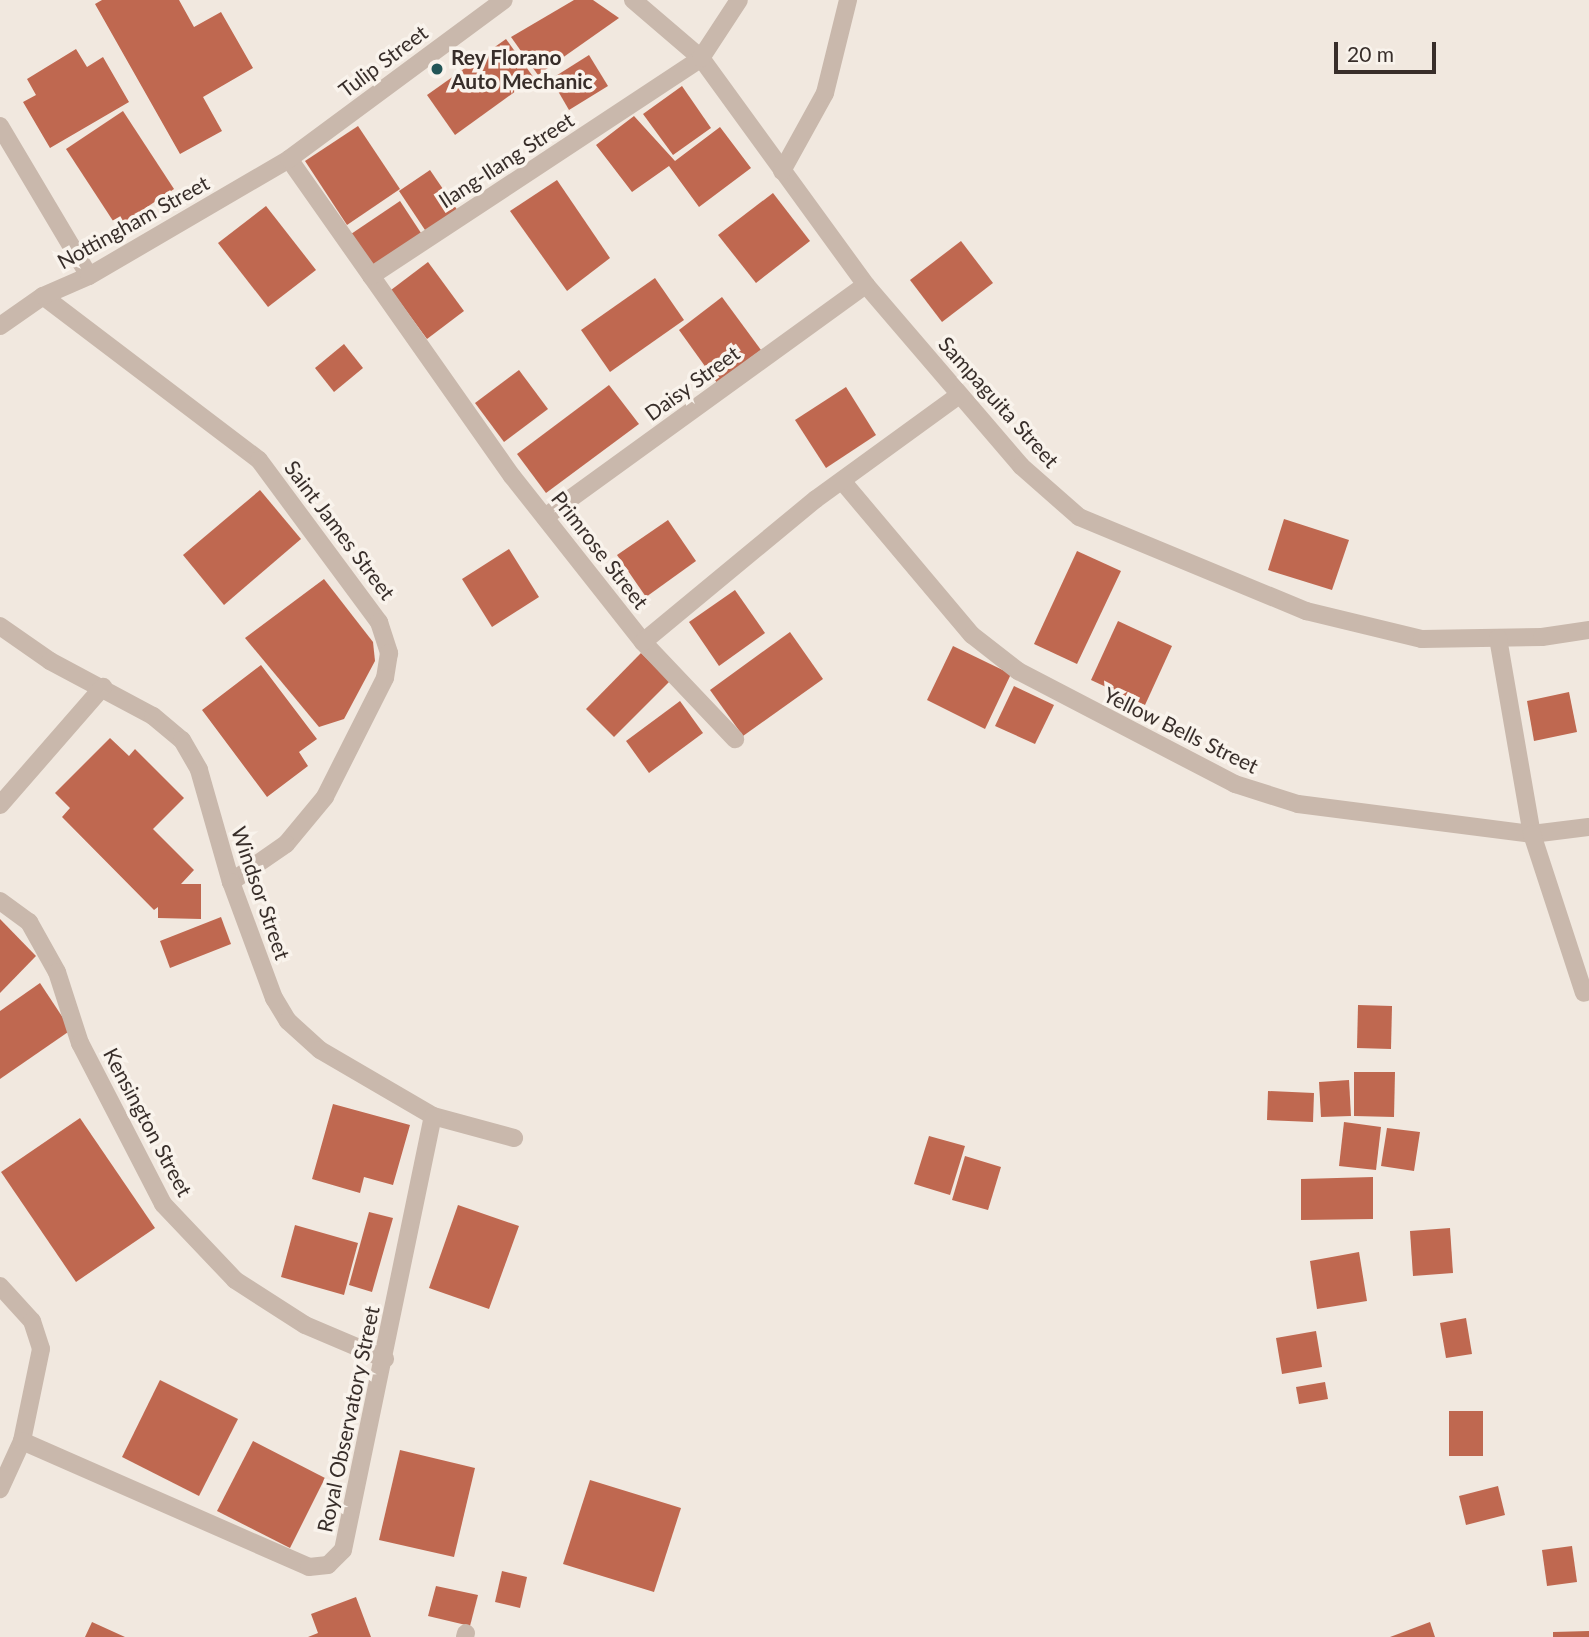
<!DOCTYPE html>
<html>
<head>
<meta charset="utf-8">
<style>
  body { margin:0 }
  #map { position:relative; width:1589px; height:1637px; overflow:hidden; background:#f1e8df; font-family:Lato,sans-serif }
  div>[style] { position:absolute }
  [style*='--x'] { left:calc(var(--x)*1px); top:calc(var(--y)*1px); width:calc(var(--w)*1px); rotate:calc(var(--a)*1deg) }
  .building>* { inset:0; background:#bf6850 }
  .minor>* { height:18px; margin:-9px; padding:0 9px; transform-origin:9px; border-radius:9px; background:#c9b8ac }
  .dots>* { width:19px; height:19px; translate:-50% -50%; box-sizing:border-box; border:4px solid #f9f3ec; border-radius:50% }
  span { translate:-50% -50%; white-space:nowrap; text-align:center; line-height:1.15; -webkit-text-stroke:7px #f9f3ec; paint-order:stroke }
  .poi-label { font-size:21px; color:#382e2a; font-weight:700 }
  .left { translate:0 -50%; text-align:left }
  .street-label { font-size:21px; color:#382e2a }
  .scale { position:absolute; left:1334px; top:42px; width:102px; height:32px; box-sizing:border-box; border:4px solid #382e2a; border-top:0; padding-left:9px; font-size:21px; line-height:24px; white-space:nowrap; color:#382e2a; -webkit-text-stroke:5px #f9f3ec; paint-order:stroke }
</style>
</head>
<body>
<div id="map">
  <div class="building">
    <i style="clip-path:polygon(102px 0,179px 0,194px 27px,221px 12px,253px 68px,203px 97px,222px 131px,180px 154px,95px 4px)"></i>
    <i style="clip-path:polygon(574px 0,593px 0,619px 18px,538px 75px,511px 37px)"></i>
    <i style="clip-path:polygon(506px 39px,534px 78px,455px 135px,427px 95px)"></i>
    <i style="clip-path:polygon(76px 49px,87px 67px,103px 57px,129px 102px,50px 148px,23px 102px,36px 95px,27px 79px)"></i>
    <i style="clip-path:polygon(589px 55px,608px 86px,569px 110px,551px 79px)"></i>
    <i style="clip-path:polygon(682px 86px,711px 128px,673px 155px,643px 114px)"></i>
    <i style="clip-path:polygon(123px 111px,174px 189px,117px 227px,66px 149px)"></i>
    <i style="clip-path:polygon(634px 116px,675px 161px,720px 127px,751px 168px,699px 207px,669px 166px,632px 192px,596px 145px)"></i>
    <i style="clip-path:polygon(358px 126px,400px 189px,347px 225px,305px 161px)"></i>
    <i style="clip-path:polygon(430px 170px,458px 211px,427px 233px,399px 191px)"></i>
    <i style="clip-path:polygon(557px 180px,610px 258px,567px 291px,510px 211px)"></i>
    <i style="clip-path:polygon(773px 193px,810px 241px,756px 283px,718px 235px)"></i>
    <i style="clip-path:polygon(400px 201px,421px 233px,373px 266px,351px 234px)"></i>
    <i style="clip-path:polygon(266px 206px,316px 270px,268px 307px,218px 243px)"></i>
    <i style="clip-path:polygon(961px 241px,993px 283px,942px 322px,910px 280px)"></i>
    <i style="clip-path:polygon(428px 262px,464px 311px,427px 339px,391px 290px)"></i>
    <i style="clip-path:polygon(655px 278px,684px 320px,610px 372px,581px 330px)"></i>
    <i style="clip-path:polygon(722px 297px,761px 350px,717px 383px,679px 330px)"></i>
    <i style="clip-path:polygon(344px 344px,363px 368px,334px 392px,315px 368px)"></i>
    <i style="clip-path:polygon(519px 370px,548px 409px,504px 442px,475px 403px)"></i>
    <i style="clip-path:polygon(609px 385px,639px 424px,546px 493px,517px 454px)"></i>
    <i style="clip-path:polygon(846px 387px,876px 435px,826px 468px,795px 420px)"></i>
    <i style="clip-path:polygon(260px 490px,301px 539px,224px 605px,183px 555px)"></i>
    <i style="clip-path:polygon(1284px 519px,1349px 540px,1332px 590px,1268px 570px)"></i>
    <i style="clip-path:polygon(668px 520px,696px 561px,646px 597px,617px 555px)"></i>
    <i style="clip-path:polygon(509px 549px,539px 597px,492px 627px,462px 579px)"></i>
    <i style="clip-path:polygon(1077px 551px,1121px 571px,1077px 664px,1034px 644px)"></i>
    <i style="clip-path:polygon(324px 579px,373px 642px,375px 661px,344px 719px,319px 727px,245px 638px)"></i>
    <i style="clip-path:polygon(735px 590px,765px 633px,719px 666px,689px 622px)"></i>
    <i style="clip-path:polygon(1118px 621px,1172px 646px,1145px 705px,1091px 680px)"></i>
    <i style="clip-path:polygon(790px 632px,823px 679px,743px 736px,710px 690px)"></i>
    <i style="clip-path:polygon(953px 646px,1011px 674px,985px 729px,927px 700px)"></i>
    <i style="clip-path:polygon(641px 653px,670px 681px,614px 737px,586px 709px)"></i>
    <i style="clip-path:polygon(261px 665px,317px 739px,299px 752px,308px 766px,267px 797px,202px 710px)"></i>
    <i style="clip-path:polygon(1014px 686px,1054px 705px,1035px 744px,995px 726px)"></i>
    <i style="clip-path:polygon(1569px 692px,1577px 732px,1534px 741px,1527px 701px)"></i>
    <i style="clip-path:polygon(680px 701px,703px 733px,649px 773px,626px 741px)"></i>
    <i style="clip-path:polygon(110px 738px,129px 756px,135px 749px,184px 798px,153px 829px,194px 870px,181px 884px,201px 884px,201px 919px,158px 918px,158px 907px,154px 910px,62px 817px,70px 808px,55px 793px)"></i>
    <i style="clip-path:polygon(221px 917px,231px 944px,170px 968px,160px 941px)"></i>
    <i style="clip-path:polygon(0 919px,36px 956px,0 993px)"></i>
    <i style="clip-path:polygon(40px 983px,71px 1030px,0 1079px,0 1011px)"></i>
    <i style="clip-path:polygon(1358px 1005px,1392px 1006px,1391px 1049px,1357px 1048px)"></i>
    <i style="clip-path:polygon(1354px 1072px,1395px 1072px,1394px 1117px,1354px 1116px)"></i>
    <i style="clip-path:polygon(1349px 1080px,1351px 1116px,1321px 1117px,1319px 1082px)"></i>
    <i style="clip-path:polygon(1268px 1091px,1314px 1093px,1313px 1122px,1267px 1120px)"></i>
    <i style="clip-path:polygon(333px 1104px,410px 1125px,393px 1185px,364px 1177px,360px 1193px,312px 1179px)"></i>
    <i style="clip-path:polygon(80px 1118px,155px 1228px,76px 1282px,1px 1172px)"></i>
    <i style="clip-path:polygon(1344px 1122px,1381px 1127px,1376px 1170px,1339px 1166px)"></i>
    <i style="clip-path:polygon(1387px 1128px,1420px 1132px,1414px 1171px,1381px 1166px)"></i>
    <i style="clip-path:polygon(929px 1136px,965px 1146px,950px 1195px,914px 1184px)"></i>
    <i style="clip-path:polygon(965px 1156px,1001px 1167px,988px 1210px,952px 1200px)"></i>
    <i style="clip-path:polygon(1373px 1177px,1373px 1219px,1301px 1220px,1301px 1179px)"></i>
    <i style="clip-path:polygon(458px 1205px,519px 1226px,489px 1309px,429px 1288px)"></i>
    <i style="clip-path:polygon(369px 1212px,393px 1218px,372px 1292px,349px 1285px)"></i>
    <i style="clip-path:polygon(295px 1225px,358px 1243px,344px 1295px,281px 1277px)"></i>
    <i style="clip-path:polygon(1450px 1228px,1453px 1273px,1413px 1276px,1410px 1231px)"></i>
    <i style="clip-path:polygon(1359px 1252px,1367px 1301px,1317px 1309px,1310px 1261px)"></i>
    <i style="clip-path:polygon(1466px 1318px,1472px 1354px,1446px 1358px,1440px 1323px)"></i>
    <i style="clip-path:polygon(1316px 1331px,1322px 1367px,1282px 1374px,1276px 1338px)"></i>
    <i style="clip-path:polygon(160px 1380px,238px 1419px,199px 1496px,122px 1457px)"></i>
    <i style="clip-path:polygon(1325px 1382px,1328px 1399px,1299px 1404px,1296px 1387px)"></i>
    <i style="clip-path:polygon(1449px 1411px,1483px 1411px,1483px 1456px,1449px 1456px)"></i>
    <i style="clip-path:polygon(253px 1441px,325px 1478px,290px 1548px,217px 1511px)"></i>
    <i style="clip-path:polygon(400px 1450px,475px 1468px,454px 1557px,379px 1540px)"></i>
    <i style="clip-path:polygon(590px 1480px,681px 1508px,654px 1592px,563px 1564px)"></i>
    <i style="clip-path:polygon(1498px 1486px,1505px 1515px,1466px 1525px,1459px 1496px)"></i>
    <i style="clip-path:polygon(1572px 1546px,1577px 1582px,1547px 1586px,1542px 1550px)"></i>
    <i style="clip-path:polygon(502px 1571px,527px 1577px,520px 1608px,495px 1602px)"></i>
    <i style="clip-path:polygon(436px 1586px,478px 1595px,470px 1626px,428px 1616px)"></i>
    <i style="clip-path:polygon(356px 1597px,371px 1637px,308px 1637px,318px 1633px,311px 1614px)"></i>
    <i style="clip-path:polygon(92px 1622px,125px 1637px,85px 1637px)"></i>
    <i style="clip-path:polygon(1430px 1622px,1435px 1637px,1390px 1637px)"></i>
    <i style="clip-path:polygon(1589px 1631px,1589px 1637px,1553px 1637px,1553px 1632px)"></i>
  </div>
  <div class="minor">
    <i style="--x:633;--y:0;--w:89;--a:40.5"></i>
    <i style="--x:701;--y:58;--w:281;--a:54"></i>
    <i style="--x:866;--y:285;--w:238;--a:49.4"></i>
    <i style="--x:1021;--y:466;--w:77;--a:41.3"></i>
    <i style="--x:1079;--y:517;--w:246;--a:22.5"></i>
    <i style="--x:1306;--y:611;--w:119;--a:13.6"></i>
    <i style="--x:1422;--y:639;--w:120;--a:-1"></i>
    <i style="--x:1542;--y:637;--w:48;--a:-8.5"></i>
    <i style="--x:0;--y:126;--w:174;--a:59.3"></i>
    <i style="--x:289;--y:159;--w:388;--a:54.9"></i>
    <i style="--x:512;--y:476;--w:211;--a:51.7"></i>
    <i style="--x:643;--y:642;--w:134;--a:46.5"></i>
    <i style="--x:782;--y:171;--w:89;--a:-61.1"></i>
    <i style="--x:825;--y:93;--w:96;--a:-76.1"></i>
    <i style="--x:371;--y:276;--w:396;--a:-33.4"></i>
    <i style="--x:701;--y:58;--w:69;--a:-56.8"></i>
    <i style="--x:43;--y:296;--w:271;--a:37.2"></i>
    <i style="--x:259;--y:460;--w:202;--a:53.5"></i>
    <i style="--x:379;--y:622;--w:33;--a:72"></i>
    <i style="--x:389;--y:653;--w:25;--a:99"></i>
    <i style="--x:385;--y:678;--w:133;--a:116.8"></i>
    <i style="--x:325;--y:797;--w:61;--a:129.7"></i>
    <i style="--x:286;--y:844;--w:67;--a:145.4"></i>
    <i style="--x:0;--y:326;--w:52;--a:-34.9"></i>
    <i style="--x:43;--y:296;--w:50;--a:-23.5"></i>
    <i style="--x:89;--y:276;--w:232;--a:-30.3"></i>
    <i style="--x:289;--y:159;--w:267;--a:-36.5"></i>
    <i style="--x:843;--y:482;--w:200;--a:49.9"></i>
    <i style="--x:972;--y:635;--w:58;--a:38"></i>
    <i style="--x:1018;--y:671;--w:245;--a:27.5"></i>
    <i style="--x:1235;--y:784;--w:66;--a:17.6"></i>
    <i style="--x:1298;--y:804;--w:236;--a:7.3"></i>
    <i style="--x:1532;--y:834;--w:57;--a:-7"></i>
    <i style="--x:545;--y:517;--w:396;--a:-35.9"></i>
    <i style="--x:0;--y:626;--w:61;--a:35"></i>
    <i style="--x:50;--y:661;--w:117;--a:28.1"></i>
    <i style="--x:153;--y:716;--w:38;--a:40"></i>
    <i style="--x:182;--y:740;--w:34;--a:60"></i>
    <i style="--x:199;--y:770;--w:116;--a:74.1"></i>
    <i style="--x:231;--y:882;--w:124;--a:69.7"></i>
    <i style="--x:274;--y:998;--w:27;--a:59"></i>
    <i style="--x:288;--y:1021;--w:43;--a:42.2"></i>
    <i style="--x:320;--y:1050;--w:131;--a:30.3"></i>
    <i style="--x:433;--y:1116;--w:84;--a:15.2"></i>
    <i style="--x:1498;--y:638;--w:199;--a:80.2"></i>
    <i style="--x:1532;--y:834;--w:167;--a:71.9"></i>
    <i style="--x:643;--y:642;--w:224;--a:-39.6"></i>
    <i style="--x:816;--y:499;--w:177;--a:-36"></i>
    <i style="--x:0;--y:805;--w:157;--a:-48.9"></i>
    <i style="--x:0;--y:901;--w:36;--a:36"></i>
    <i style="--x:29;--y:922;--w:57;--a:60.8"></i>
    <i style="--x:57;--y:972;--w:75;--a:72.1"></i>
    <i style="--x:80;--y:1043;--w:181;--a:62.7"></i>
    <i style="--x:163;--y:1204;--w:105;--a:46.5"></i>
    <i style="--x:235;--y:1280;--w:83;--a:32.7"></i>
    <i style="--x:305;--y:1325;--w:87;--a:23"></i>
    <i style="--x:0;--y:1286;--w:47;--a:47.6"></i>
    <i style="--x:32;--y:1321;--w:29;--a:72"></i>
    <i style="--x:41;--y:1349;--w:94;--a:101.7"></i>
    <i style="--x:22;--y:1441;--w:53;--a:114.6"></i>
    <i style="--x:22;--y:1441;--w:313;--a:23.7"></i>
    <i style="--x:309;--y:1567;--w:19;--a:-6"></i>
    <i style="--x:328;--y:1565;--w:21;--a:-45"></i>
    <i style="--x:343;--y:1550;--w:443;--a:-78.3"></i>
    <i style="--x:465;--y:1637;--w:4;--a:-76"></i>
  </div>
  <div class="dots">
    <i style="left:437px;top:69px;background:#225557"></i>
  </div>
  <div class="poi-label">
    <span class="left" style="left:451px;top:69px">Rey Florano<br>Auto Mechanic</span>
  </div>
  <div class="street-label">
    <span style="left:383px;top:61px;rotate:-37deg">Tulip Street</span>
    <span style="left:506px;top:160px;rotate:-33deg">Ilang-Ilang Street</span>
    <span style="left:133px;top:222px;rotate:-29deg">Nottingham Street</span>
    <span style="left:692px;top:383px;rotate:-36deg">Daisy Street</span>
    <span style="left:999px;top:402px;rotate:48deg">Sampaguita Street</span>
    <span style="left:340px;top:530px;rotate:53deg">Saint James Street</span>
    <span style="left:600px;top:550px;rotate:52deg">Primrose Street</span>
    <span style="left:1181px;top:730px;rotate:26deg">Yellow Bells Street</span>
    <span style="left:261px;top:893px;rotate:71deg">Windsor Street</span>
    <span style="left:148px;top:1122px;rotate:62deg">Kensington Street</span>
    <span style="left:348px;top:1419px;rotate:-78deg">Royal Observatory Street</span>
  </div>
  <div class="scale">20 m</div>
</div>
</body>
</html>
